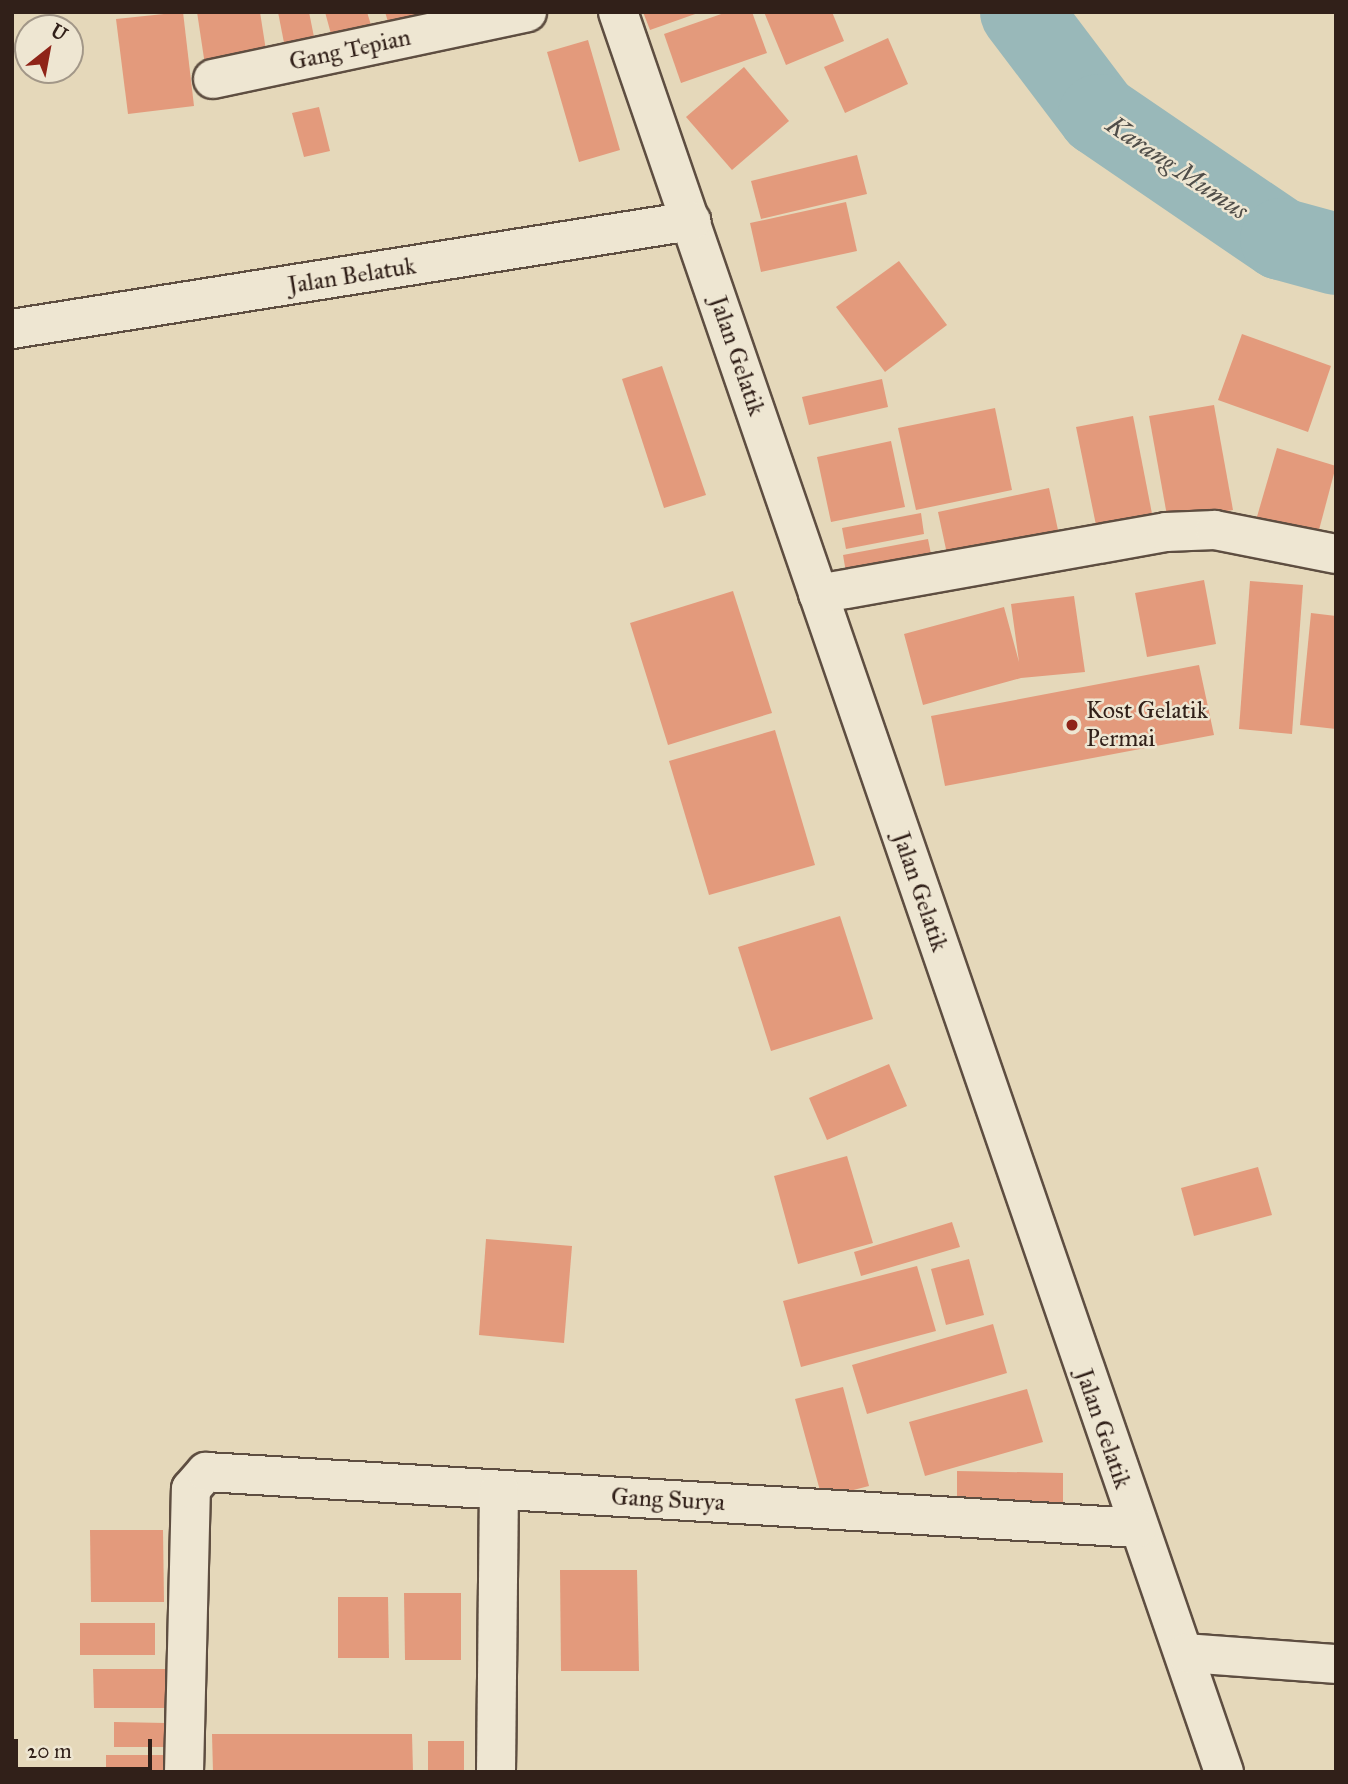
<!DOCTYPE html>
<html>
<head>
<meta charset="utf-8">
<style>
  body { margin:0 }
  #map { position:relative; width:1348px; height:1784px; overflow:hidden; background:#e5d8ba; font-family:"IM FELL Great Primer",serif }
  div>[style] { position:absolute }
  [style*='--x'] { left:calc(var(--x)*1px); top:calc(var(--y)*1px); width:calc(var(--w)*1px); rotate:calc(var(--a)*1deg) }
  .river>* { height:82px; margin:-41px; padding:0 41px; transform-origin:41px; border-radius:41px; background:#99b8b9 }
  .building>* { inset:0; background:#e39a7c }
  .roads { filter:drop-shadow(2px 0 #5e4e41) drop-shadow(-2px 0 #5e4e41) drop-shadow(0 2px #5e4e41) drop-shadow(0 -2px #5e4e41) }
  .minor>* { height:38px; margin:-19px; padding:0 19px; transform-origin:19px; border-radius:19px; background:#eee6d2 }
  .dots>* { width:19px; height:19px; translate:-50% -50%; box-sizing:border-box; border:4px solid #eee6d2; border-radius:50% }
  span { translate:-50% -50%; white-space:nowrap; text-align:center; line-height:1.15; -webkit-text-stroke:5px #eee6d2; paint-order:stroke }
  .street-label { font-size:24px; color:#312019 }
  .poi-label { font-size:24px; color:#312019 }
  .left { translate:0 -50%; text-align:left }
  .water-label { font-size:26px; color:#504e49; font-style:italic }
  .frame { position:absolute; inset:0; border:14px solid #312019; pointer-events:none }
  .north { position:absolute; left:14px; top:14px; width:70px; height:70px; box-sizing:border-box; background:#eee6d2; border:2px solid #a29788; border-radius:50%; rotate:31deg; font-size:19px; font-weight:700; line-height:28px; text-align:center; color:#312019 }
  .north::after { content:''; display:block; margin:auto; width:24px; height:32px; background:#8f2418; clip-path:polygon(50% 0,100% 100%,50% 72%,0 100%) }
  .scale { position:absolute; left:14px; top:1739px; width:138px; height:32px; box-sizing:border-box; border:4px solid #312019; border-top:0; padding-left:9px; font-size:21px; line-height:24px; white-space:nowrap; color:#312019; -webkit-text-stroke:5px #eee6d2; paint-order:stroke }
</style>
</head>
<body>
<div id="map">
  <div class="river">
    <i style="--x:1021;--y:12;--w:129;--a:52.9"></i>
    <i style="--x:1099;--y:115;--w:220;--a:34.3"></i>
    <i style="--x:1281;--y:239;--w:57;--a:15.3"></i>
  </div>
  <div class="building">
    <i style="clip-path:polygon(183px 12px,194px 106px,128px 114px,116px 19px)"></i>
    <i style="clip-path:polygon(197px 12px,260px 12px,267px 57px,205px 65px)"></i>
    <i style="clip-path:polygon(278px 12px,309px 12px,316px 47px,286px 53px)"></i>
    <i style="clip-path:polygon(325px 12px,367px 12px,374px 35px,334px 45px)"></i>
    <i style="clip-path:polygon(385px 12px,443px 12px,393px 38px)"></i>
    <i style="clip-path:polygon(643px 12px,698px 12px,698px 13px,650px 30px)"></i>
    <i style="clip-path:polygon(727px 12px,752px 12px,767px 53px,681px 83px,664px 34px)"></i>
    <i style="clip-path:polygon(764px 12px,832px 12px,844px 41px,786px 65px)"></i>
    <i style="clip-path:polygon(888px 38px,908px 84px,845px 113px,824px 67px)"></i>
    <i style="clip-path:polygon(588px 40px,620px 150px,579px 162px,547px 52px)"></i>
    <i style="clip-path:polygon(744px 67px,789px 121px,732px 170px,686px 117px)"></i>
    <i style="clip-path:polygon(319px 107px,330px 151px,304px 157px,292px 113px)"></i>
    <i style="clip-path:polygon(857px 155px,867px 194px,761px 219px,751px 181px)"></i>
    <i style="clip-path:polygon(846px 202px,857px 251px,761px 272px,750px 223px)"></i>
    <i style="clip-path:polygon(899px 261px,947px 325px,885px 372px,836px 307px)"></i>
    <i style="clip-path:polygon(1242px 334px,1331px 366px,1308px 432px,1218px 400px)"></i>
    <i style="clip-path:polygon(662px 366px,706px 495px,664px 508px,622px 379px)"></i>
    <i style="clip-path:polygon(882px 379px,888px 407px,809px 425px,802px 397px)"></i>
    <i style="clip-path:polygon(1214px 405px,1233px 510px,1168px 521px,1149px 416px)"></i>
    <i style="clip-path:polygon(995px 408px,1012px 490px,916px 510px,898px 428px)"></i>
    <i style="clip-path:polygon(1133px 416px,1154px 524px,1098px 535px,1076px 427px)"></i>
    <i style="clip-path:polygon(891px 441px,905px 507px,831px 522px,817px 457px)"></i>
    <i style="clip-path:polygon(1277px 448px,1336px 466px,1315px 545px,1254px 527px)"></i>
    <i style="clip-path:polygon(1049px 488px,1061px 544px,950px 568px,938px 512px)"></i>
    <i style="clip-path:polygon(921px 513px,924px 534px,846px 549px,842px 528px)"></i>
    <i style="clip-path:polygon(928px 539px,934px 569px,848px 584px,843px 555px)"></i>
    <i style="clip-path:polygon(1204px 580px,1216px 644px,1147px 657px,1135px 593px)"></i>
    <i style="clip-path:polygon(1250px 581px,1303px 585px,1292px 734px,1239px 729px)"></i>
    <i style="clip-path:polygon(733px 591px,772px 713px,668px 745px,630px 623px)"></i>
    <i style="clip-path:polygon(1074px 596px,1085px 672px,1021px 678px,923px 705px,904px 634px,1004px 607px,1019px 662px,1011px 604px)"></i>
    <i style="clip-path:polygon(1311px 613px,1336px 616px,1336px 729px,1300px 725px)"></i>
    <i style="clip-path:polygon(1199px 665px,1214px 735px,945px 786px,931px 716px)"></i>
    <i style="clip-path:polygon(775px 730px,815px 865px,709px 895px,669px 761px)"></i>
    <i style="clip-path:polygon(840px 916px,873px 1019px,771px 1051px,738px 947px)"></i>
    <i style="clip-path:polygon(889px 1064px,907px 1106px,827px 1140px,809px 1098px)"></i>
    <i style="clip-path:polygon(847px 1156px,873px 1243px,798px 1264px,774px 1176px)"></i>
    <i style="clip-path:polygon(1258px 1167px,1272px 1215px,1194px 1236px,1181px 1188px)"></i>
    <i style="clip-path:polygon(952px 1222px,960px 1247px,861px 1276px,854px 1252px)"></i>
    <i style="clip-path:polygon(486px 1239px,572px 1246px,564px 1343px,479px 1335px)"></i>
    <i style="clip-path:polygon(969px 1259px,984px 1315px,946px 1325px,931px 1269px)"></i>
    <i style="clip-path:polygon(917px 1266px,936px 1331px,801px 1367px,783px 1301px)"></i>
    <i style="clip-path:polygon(993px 1324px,1007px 1373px,867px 1414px,852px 1365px)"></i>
    <i style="clip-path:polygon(843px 1387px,869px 1486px,822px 1498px,795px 1399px)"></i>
    <i style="clip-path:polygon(1027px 1389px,1043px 1442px,925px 1476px,909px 1422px)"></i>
    <i style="clip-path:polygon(957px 1471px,1063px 1473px,1063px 1513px,957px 1511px)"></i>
    <i style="clip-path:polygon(90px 1530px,163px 1530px,164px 1602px,91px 1602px)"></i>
    <i style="clip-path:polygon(560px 1570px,637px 1570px,639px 1671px,561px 1671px)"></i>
    <i style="clip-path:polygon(404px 1593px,461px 1593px,461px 1660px,405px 1660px)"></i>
    <i style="clip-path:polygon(338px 1597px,388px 1597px,389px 1658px,338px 1658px)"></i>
    <i style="clip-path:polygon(80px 1623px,155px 1623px,155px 1655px,80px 1655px)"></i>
    <i style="clip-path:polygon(93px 1669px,181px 1669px,181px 1708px,94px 1708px)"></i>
    <i style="clip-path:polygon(114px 1722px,166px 1723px,167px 1747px,114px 1747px)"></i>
    <i style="clip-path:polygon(212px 1734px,412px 1734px,413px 1772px,213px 1772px)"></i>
    <i style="clip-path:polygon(428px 1741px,464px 1741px,464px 1772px,428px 1772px)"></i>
    <i style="clip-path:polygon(106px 1755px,177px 1755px,177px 1772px,106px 1772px)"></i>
  </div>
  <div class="roads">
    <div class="minor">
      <i style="--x:618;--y:12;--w:1861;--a:71"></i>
      <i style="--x:213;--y:79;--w:321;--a:-12"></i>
      <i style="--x:12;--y:329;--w:688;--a:-9.04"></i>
      <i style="--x:818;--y:594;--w:353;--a:-10.1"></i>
      <i style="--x:1166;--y:532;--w:49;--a:-2.3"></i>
      <i style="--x:1215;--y:530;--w:123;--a:11.2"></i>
      <i style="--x:1186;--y:1653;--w:150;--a:4.2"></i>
      <i style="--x:184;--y:1772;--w:283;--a:-88.6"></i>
      <i style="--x:191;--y:1489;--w:23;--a:-49"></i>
      <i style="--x:206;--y:1472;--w:933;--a:3.44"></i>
      <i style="--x:496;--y:1772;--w:282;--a:-89.4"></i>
    </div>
  </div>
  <div class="dots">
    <i style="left:1072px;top:725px;background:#8f2418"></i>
  </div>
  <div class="street-label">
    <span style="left:350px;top:50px;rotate:-12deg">Gang Tepian</span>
    <span style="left:352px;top:276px;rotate:-9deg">Jalan Belatuk</span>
    <span style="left:737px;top:356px;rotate:71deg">Jalan Gelatik</span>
    <span style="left:920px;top:892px;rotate:71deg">Jalan Gelatik</span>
    <span style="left:1103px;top:1429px;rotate:71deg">Jalan Gelatik</span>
    <span style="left:668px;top:1500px;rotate:3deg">Gang Surya</span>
  </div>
  <div class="poi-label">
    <span class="left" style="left:1086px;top:725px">Kost Gelatik<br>Permai</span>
  </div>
  <div class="water-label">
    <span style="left:1177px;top:168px;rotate:34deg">Karang Mumus</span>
  </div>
  <div class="frame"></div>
  <div class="north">U</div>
  <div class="scale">20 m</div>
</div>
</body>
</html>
